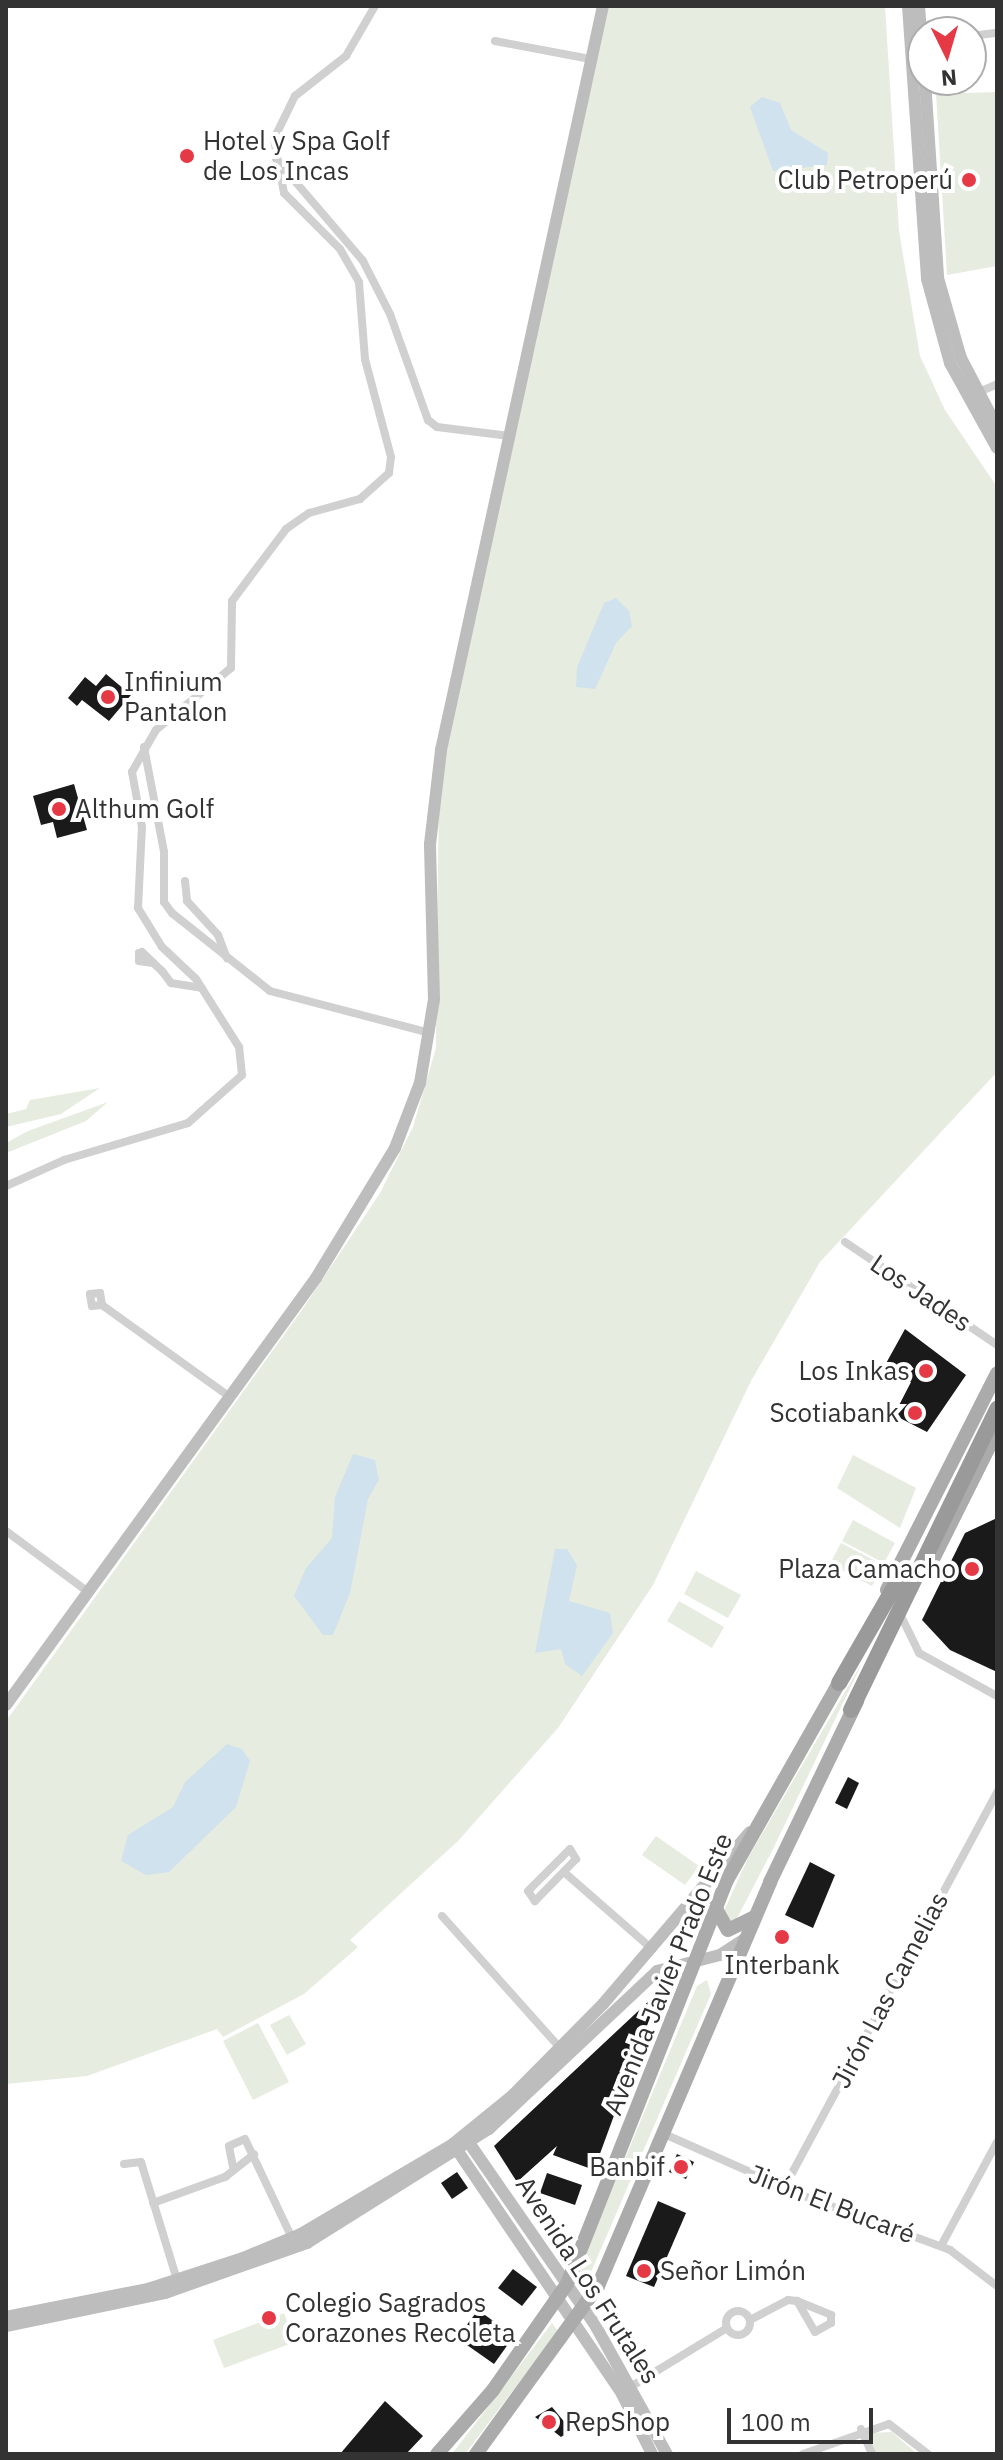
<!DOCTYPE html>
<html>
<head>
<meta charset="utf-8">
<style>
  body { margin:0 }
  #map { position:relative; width:1003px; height:2460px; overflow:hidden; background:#fff; font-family:"IBM Plex Sans",sans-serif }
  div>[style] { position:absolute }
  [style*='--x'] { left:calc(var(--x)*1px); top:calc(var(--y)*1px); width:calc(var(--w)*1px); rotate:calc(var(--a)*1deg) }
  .green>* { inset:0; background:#e6ecdf }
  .water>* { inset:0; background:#cfe2ee }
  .building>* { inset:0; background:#1a1a1a }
  .street>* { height:8px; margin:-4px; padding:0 4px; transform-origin:4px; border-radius:4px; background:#d0d0d0 }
  .street>.ring { margin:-4px; padding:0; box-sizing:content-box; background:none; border:8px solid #d0d0d0; border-radius:50% }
  .secondary>* { height:12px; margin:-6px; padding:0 6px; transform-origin:6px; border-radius:6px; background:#bdbdbd }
  .primary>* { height:14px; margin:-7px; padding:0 7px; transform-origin:7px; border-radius:7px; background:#ababab }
  .highway>* { height:16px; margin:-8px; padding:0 8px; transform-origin:8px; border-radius:8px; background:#9a9a9a }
  .dots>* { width:22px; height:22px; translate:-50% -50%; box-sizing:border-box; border:4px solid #fff; border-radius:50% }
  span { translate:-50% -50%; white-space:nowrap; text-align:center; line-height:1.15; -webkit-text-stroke:8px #fff; paint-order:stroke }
  .poi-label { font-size:26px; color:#333 }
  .left { translate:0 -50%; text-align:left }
  .right { translate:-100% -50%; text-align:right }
  .street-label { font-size:26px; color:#333 }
  .frame { position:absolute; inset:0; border:8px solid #333; pointer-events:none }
  .north { position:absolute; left:907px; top:16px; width:80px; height:80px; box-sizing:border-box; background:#fff; border:2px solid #adadad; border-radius:50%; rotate:175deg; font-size:22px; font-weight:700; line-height:32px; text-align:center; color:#333 }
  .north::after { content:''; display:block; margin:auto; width:28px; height:36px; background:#e63946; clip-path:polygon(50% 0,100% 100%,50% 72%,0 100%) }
  .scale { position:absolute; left:727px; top:2408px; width:146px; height:36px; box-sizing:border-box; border:4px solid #333; border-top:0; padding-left:10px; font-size:24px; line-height:28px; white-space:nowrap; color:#333; -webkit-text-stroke:6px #fff; paint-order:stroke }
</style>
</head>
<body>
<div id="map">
  <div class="green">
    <i style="clip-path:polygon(606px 6px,885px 6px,899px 231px,920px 356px,945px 410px,997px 487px,997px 1072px,820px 1262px,751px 1381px,653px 1585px,558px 1728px,458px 1841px,350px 1940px,358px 1947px,304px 1994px,223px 2037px,217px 2029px,87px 2076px,6px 2084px,6px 1721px,304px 1307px,380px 1193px,413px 1127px,436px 1048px,439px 782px)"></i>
    <i style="clip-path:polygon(997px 92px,997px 266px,947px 275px,936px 94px)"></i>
    <i style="clip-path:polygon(100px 1088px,61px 1114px,6px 1127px,6px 1114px,26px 1109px,30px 1100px)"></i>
    <i style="clip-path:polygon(108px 1102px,86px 1121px,6px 1153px,6px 1143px,28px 1131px)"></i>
    <i style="clip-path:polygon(853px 1455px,916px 1488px,900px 1528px,837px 1488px)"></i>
    <i style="clip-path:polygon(853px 1520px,895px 1543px,884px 1563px,842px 1541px)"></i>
    <i style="clip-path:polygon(841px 1543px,883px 1565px,872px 1586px,830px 1564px)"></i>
    <i style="clip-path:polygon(696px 1571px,741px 1595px,728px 1618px,684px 1594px)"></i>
    <i style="clip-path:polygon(679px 1601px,724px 1627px,712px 1648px,667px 1621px)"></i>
    <i style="clip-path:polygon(863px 1661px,774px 1847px,733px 1926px,724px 1911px,748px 1858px)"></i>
    <i style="clip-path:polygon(656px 1836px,699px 1866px,685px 1885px,642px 1855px)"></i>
    <i style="clip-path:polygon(707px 1980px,711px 1994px,591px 2272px,581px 2281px,578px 2271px,697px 1986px)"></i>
    <i style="clip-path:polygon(289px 2015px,306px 2044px,287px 2055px,270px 2025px)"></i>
    <i style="clip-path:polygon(258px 2023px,289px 2082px,253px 2100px,223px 2041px)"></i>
    <i style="clip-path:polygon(284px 2313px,295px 2342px,224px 2368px,213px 2340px)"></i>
    <i style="clip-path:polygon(552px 2323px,558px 2331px,465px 2454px,452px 2454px)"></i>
    <i style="clip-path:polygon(892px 2432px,917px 2454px,876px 2454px,867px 2433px)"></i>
  </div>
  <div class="water">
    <i style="clip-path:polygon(762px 97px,780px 103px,791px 130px,828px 153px,827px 165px,773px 171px,750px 107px)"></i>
    <i style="clip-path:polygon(616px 598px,629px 611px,632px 626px,616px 643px,595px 689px,576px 687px,577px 667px,604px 603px)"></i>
    <i style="clip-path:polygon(353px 1454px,375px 1460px,379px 1480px,368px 1499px,350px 1593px,333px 1635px,323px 1635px,294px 1596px,306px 1568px,332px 1538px,335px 1497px)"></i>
    <i style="clip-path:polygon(555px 1549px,567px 1549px,577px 1565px,569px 1601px,610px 1613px,613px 1633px,582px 1676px,565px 1664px,561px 1649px,535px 1653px)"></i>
    <i style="clip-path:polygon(227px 1744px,242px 1749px,250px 1761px,236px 1807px,169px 1872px,146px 1875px,121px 1861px,128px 1835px,173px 1807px,185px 1782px)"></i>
  </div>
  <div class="building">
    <i style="clip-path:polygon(106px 674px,131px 695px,109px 721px,82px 700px,77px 706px,68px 698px,85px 677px,96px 686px)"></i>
    <i style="clip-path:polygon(74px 784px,87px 830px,57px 838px,53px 822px,41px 825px,33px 796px)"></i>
    <i style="clip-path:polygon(905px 1329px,966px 1375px,927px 1432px,894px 1415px,911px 1382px,884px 1367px)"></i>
    <i style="clip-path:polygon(997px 1518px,997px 1672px,950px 1650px,922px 1620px,965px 1533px)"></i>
    <i style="clip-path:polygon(848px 1777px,859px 1783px,847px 1809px,835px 1803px)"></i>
    <i style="clip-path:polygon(810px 1862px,835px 1875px,813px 1928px,785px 1915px)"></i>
    <i style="clip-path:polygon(650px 2000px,655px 2004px,594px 2170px,553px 2155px,557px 2146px,517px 2182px,494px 2146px)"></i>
    <i style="clip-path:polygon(677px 2154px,694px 2162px,686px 2179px,669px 2172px)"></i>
    <i style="clip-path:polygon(457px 2172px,468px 2188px,452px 2199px,441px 2183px)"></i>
    <i style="clip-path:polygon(547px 2173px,582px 2185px,575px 2205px,540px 2193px)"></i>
    <i style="clip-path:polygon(658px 2201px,686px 2213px,654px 2287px,626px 2276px)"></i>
    <i style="clip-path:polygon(513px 2269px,537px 2287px,522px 2306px,498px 2288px)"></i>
    <i style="clip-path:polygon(478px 2310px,514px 2336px,494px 2364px,457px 2338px)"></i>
    <i style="clip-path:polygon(385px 2401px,423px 2436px,406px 2454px,340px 2454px)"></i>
    <i style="clip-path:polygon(552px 2407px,571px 2430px,561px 2437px,535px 2417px)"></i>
  </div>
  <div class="street">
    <i style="--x:971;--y:36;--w:26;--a:-7"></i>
    <i style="--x:495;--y:41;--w:97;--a:10.7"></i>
    <i style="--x:276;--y:159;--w:134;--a:49.5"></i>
    <i style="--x:363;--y:261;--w:59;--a:63"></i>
    <i style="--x:390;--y:314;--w:113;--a:70.3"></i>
    <i style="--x:428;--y:420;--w:11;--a:38"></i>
    <i style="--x:437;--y:427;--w:73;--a:7.1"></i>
    <i style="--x:977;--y:393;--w:22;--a:-24"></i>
    <i style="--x:144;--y:747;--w:107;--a:79.2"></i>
    <i style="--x:164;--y:852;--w:50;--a:90"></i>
    <i style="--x:164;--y:902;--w:14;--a:54"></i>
    <i style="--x:172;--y:913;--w:125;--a:38.5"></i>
    <i style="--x:270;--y:991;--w:165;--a:14.7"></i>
    <i style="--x:185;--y:881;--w:20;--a:84"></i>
    <i style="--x:187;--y:901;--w:46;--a:47.6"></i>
    <i style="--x:218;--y:935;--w:25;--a:69"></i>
    <i style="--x:153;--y:963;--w:14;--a:-172"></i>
    <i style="--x:139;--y:961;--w:8;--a:-90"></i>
    <i style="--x:139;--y:953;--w:3;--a:-18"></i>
    <i style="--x:142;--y:952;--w:28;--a:44"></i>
    <i style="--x:162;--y:971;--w:15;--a:53"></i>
    <i style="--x:171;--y:983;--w:31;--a:9"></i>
    <i style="--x:6;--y:1186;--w:64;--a:-24.1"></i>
    <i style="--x:64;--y:1160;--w:129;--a:-16.6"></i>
    <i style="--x:188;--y:1123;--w:72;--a:-41.6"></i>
    <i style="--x:242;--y:1075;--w:28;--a:-96"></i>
    <i style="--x:239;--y:1047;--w:80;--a:-122.3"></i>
    <i style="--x:196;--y:979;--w:47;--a:-136.7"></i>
    <i style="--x:162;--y:947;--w:46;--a:-121.6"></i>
    <i style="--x:138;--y:908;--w:81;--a:-87.2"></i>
    <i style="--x:142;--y:827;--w:56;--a:-100.3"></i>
    <i style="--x:132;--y:772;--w:48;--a:-60.3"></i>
    <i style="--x:156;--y:730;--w:97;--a:-39.6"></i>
    <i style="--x:231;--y:668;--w:67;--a:-89.1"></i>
    <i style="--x:232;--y:601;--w:90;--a:-53.1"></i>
    <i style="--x:286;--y:529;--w:28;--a:-35"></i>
    <i style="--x:309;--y:513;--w:53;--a:-15.4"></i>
    <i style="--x:360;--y:499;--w:39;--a:-42"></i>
    <i style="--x:389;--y:473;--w:16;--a:-83"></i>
    <i style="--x:391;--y:457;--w:101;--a:-104.9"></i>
    <i style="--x:365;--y:359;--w:77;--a:-94.5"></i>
    <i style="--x:359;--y:282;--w:38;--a:-120"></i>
    <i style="--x:340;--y:249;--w:79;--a:-135"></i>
    <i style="--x:284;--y:193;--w:55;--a:-100.5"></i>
    <i style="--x:274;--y:139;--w:48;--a:-64"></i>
    <i style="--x:295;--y:96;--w:65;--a:-38.1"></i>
    <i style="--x:346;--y:56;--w:58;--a:-59.9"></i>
    <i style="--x:845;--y:1242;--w:184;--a:34.1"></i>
    <i style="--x:102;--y:1305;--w:12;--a:-99"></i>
    <i style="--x:100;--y:1293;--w:10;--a:174"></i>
    <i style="--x:90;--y:1294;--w:12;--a:81"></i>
    <i style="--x:92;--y:1306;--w:10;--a:-6"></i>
    <i style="--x:102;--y:1305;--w:158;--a:35.7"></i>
    <i style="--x:6;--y:1531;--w:102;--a:36.6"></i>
    <i style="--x:903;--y:1620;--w:37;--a:64"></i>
    <i style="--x:919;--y:1653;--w:89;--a:28.9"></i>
    <i style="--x:570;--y:1849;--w:12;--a:59"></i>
    <i style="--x:576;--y:1859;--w:59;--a:134.3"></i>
    <i style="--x:535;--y:1901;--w:12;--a:-125"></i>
    <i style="--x:528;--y:1891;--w:59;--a:-45"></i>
    <i style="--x:565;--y:1873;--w:116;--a:41.1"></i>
    <i style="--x:442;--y:1916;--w:177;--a:48.2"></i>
    <i style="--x:662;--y:2133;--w:155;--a:23.9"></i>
    <i style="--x:804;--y:2196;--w:156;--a:20.3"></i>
    <i style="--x:950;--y:2250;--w:59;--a:37.5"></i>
    <i style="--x:124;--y:2164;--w:17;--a:-7"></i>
    <i style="--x:141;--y:2162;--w:123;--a:73"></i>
    <i style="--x:233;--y:2167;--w:21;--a:-101"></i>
    <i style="--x:229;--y:2146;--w:17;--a:-24"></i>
    <i style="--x:245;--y:2139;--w:110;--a:64.6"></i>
    <i style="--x:784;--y:2188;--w:450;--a:-61.7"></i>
    <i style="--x:153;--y:2203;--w:77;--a:-19.9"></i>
    <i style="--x:225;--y:2177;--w:37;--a:-38"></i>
    <i style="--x:941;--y:2246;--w:118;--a:-61.7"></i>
    <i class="ring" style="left:726px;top:2311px;width:16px;height:16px"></i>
    <i style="--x:750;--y:2320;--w:43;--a:-27.8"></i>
    <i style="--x:788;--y:2300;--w:9;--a:6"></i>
    <i style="--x:797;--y:2301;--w:37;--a:22"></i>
    <i style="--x:831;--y:2315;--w:8;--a:90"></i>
    <i style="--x:831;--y:2323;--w:18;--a:151"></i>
    <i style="--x:815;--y:2332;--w:36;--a:-120"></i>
    <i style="--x:632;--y:2386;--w:111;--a:-31.4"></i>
    <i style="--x:861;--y:2429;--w:27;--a:66"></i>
    <i style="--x:803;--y:2454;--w:91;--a:-19.2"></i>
    <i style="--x:889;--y:2424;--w:49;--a:37.6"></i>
  </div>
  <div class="secondary">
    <i style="--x:908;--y:6;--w:274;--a:86"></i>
    <i style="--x:927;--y:279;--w:87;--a:74.7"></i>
    <i style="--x:950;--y:363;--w:97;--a:61.1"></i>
    <i style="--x:919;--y:6;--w:53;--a:85.7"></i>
    <i style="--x:925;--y:80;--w:198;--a:86.2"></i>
    <i style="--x:938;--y:278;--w:83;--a:74"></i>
    <i style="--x:961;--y:358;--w:78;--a:62.4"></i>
    <i style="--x:6;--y:1705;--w:528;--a:-54.02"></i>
    <i style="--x:316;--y:1278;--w:152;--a:-58.7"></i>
    <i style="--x:395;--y:1148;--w:70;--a:-69"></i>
    <i style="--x:420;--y:1083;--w:85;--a:-80.5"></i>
    <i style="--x:434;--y:999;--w:155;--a:-91.5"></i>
    <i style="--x:430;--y:844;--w:95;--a:-83.3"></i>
    <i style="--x:441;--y:750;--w:761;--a:-77.72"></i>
    <i style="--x:465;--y:2137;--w:226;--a:55.3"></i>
    <i style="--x:594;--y:2323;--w:150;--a:60.9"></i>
    <i style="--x:453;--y:2144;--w:302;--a:55.9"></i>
    <i style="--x:622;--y:2394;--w:67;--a:63.4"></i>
    <i style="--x:6;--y:2317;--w:145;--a:-11.2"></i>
    <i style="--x:148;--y:2289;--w:100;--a:-18.1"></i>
    <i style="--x:243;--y:2258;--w:63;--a:-22.5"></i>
    <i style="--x:301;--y:2234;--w:177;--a:-30.6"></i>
    <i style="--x:453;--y:2144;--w:77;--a:-39.2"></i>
    <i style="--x:513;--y:2095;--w:128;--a:-45.3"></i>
    <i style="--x:603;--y:2004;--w:226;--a:-49.5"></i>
    <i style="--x:6;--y:2326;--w:162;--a:-11.7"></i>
    <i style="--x:165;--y:2293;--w:151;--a:-19.4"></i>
    <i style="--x:307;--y:2243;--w:215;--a:-32.1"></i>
    <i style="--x:489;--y:2129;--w:231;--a:-43.2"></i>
    <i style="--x:657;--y:1971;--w:65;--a:-14.3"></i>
    <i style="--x:720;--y:1955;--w:31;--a:-33"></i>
  </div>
  <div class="primary">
    <i style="--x:931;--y:1563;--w:148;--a:-63.4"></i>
    <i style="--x:887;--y:1590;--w:243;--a:-63.1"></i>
    <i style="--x:715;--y:1907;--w:26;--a:61"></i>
    <i style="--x:728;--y:1930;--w:30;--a:-26"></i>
    <i style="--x:437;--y:2454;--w:85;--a:-48.8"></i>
    <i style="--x:493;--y:2390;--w:129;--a:-55.1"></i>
    <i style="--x:567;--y:2284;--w:435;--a:-68.4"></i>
    <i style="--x:727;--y:1880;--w:235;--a:-60.4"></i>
    <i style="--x:476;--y:2454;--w:208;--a:-54"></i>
    <i style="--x:598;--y:2286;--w:439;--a:-66.9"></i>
    <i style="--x:770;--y:1882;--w:201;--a:-64.3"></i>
  </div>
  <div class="highway">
    <i style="--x:839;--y:1683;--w:116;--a:-60.1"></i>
    <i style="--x:851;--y:1710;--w:335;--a:-64.1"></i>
  </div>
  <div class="dots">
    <i style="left:187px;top:156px;background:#e63946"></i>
    <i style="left:969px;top:180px;background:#e63946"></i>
    <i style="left:108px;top:697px;background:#e63946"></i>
    <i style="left:59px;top:809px;background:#e63946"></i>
    <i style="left:926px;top:1371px;background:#e63946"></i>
    <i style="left:915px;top:1413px;background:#e63946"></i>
    <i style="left:972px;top:1569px;background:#e63946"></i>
    <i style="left:782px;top:1937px;background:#e63946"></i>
    <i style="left:681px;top:2167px;background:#e63946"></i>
    <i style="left:644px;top:2271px;background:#e63946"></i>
    <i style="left:269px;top:2318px;background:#e63946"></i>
    <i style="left:549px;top:2422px;background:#e63946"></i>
  </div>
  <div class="poi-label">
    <span class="left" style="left:203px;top:156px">Hotel y Spa Golf<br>de Los Incas</span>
    <span class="right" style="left:953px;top:180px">Club Petroperú</span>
    <span class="left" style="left:124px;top:697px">Infinium<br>Pantalon</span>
    <span class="left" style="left:75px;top:809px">Althum Golf</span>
    <span class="right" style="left:910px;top:1371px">Los Inkas</span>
    <span class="right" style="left:899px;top:1413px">Scotiabank</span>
    <span class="right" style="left:956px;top:1569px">Plaza Camacho</span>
    <span style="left:782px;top:1965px">Interbank</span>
    <span class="right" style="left:665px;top:2167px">Banbif</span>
    <span class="left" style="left:660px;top:2271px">Señor Limón</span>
    <span class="left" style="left:285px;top:2318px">Colegio Sagrados<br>Corazones Recoleta</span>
    <span class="left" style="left:565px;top:2422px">RepShop</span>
  </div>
  <div class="street-label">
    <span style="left:921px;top:1293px;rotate:34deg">Los Jades</span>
    <span style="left:668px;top:1974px;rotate:-68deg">Avenida Javier Prado Este</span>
    <span style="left:890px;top:1990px;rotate:-62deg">Jirón Las Camelias</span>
    <span style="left:832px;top:2204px;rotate:21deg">Jirón El Bucaré</span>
    <span style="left:588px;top:2280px;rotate:57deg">Avenida Los Frutales</span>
  </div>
  <div class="frame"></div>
  <div class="north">N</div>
  <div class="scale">100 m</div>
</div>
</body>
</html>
